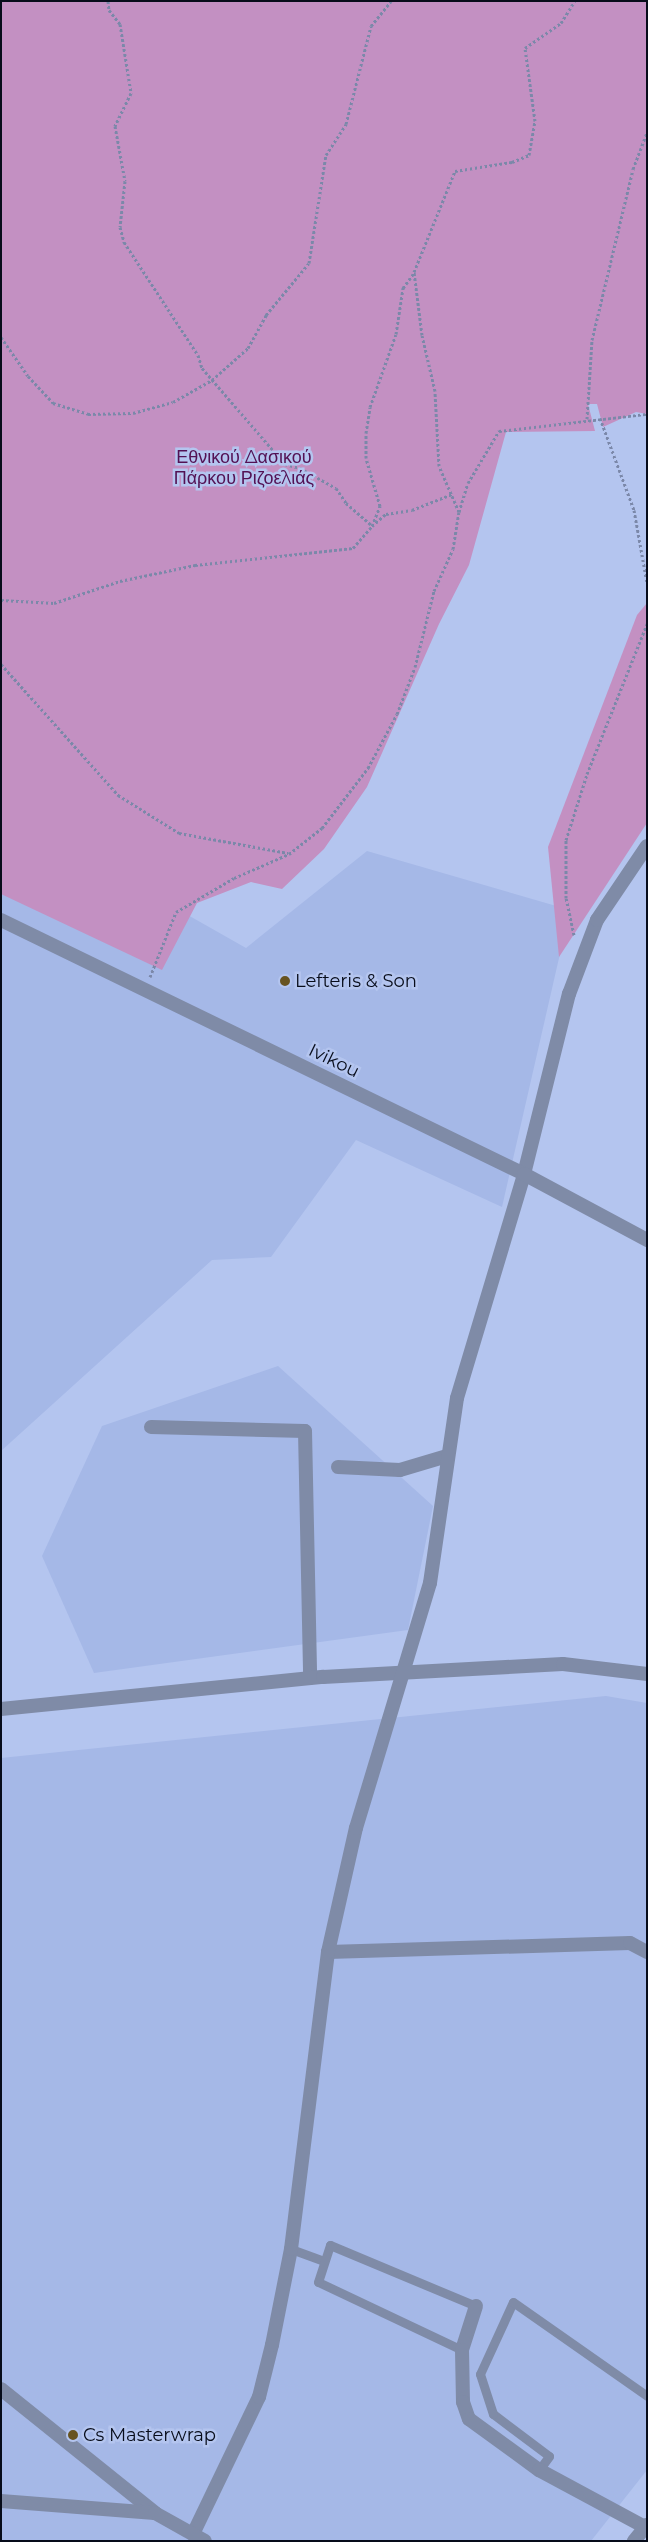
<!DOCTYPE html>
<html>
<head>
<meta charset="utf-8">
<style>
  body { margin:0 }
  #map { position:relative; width:648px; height:2542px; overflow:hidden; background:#b4c5ef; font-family:Montserrat,sans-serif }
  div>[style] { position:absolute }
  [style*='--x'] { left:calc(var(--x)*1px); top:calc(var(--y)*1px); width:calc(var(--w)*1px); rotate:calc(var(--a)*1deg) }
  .built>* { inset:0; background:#a5b8e7 }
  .green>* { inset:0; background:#c390c2 }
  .path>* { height:3px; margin-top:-1.5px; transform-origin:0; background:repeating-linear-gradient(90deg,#7b88a9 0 2.5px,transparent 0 5px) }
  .service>* { height:9px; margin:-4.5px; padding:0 4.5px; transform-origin:4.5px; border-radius:4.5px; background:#7f8ba7 }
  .minor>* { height:14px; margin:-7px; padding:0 7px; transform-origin:7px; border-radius:7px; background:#7f8ba7 }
  .tertiary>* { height:14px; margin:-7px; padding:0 7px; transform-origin:7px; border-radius:7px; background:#7f8ba7 }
  .dots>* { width:14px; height:14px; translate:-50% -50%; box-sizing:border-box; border:2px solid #b4c5ef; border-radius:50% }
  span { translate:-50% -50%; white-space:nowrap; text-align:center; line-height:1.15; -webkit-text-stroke:5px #b4c5ef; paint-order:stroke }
  .park-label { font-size:18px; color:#531154 }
  .poi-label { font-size:18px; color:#070c1a }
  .left { translate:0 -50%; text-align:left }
  .street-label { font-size:18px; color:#070c1a }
  .frame { position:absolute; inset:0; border:2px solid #070c1a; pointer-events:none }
</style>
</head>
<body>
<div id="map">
  <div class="built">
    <i style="clip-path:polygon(1px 809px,246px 948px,367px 851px,570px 910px,502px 1207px,356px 1140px,271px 1257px,212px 1260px,1px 1451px)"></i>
    <i style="clip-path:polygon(278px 1366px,433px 1506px,408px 1630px,94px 1673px,42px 1556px,102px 1426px)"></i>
    <i style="clip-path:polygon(606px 1696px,647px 1703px,647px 2470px,591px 2541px,1px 2541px,1px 1758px)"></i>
  </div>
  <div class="green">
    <i style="clip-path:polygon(1px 1px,647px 1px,647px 414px,636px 412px,603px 427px,597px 404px,588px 404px,595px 431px,506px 432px,469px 565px,439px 624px,367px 787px,324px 849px,282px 889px,251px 882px,197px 903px,162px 970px,1px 894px)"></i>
    <i style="clip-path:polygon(647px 603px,647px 823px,559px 957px,548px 847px,637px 615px)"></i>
  </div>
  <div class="path">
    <i style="--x:108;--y:1;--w:9;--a:84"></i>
    <i style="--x:109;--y:10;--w:18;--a:52"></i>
    <i style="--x:120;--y:24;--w:70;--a:80.9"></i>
    <i style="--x:131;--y:93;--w:37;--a:116"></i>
    <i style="--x:115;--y:126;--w:56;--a:79.7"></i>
    <i style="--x:125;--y:181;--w:46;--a:96.2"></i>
    <i style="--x:120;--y:227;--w:16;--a:75"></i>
    <i style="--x:124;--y:242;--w:135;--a:56.8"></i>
    <i style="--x:198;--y:355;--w:14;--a:73"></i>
    <i style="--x:202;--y:368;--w:127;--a:49.2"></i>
    <i style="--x:285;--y:464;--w:16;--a:15"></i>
    <i style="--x:300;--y:468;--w:41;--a:29.1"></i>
    <i style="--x:336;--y:488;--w:18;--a:56"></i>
    <i style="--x:346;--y:503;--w:35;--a:41"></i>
    <i style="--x:372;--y:526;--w:18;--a:-41"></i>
    <i style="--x:386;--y:514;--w:26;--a:-9"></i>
    <i style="--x:412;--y:510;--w:43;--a:-21.8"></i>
    <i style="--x:1;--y:337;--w:47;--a:55.3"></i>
    <i style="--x:28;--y:376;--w:37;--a:47"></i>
    <i style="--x:53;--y:403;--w:37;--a:17"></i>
    <i style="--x:88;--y:414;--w:45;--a:-1.3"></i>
    <i style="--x:133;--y:413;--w:41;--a:-15.4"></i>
    <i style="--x:173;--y:402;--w:45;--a:-29.4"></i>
    <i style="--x:212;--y:380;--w:48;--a:-41.6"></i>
    <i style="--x:248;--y:348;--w:38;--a:-61"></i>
    <i style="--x:266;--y:315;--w:67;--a:-50.4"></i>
    <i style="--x:309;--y:263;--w:109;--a:-81.1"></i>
    <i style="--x:326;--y:155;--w:37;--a:-57"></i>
    <i style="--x:346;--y:124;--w:101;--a:-75.7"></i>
    <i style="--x:371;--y:26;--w:32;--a:-51"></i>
    <i style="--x:600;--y:418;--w:98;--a:69.7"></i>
    <i style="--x:634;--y:510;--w:74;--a:79.9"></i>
    <i style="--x:587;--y:419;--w:79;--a:-86.4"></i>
    <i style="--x:592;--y:340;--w:176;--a:-76.5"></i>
    <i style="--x:633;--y:169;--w:40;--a:-69"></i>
    <i style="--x:459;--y:512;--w:30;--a:-73"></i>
    <i style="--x:468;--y:483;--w:61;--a:-59.2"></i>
    <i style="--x:499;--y:431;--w:149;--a:-6.6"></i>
    <i style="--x:1;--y:600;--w:53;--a:3.2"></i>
    <i style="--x:54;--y:603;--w:70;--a:-18.4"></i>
    <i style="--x:120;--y:581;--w:77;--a:-12"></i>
    <i style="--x:195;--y:565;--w:159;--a:-6.1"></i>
    <i style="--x:353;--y:548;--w:29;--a:-49"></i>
    <i style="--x:372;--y:526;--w:22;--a:-68"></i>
    <i style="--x:380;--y:506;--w:50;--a:-106.3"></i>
    <i style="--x:366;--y:458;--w:25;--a:-90"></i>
    <i style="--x:366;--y:433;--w:26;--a:-81"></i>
    <i style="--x:370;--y:407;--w:77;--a:-70.4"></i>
    <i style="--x:396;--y:334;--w:47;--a:-81.3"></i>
    <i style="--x:403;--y:288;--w:19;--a:-54"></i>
    <i style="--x:1;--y:664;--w:176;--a:48.2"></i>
    <i style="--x:118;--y:795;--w:72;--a:31.9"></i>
    <i style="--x:179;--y:833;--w:111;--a:10.4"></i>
    <i style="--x:574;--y:935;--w:38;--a:-102"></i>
    <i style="--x:566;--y:898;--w:58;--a:-90"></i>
    <i style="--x:566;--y:840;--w:69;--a:-72.3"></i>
    <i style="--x:587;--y:774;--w:162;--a:-68.2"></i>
    <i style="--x:150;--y:977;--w:70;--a:-68.2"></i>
    <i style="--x:176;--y:912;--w:67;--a:-30.4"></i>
    <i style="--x:234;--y:878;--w:60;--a:-23.6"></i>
    <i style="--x:289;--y:854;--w:42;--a:-38.2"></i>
    <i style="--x:322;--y:828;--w:76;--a:-52.5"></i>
    <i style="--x:368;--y:768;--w:61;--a:-61.8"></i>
    <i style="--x:397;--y:714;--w:50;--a:-69"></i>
    <i style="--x:415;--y:667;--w:78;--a:-76"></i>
    <i style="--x:434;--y:591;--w:46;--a:-65.7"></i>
    <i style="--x:453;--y:549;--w:37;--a:-81"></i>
    <i style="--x:459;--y:512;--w:50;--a:-113.5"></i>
    <i style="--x:439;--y:466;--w:75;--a:-93.1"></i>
    <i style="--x:435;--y:391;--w:57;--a:-103.1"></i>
    <i style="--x:422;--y:335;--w:64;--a:-97.2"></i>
    <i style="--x:414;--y:272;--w:109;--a:-67.9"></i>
    <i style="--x:455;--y:171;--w:58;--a:-9"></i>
    <i style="--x:512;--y:162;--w:18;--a:-22"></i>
    <i style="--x:529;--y:155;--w:35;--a:-80"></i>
    <i style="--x:535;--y:121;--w:74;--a:-97.8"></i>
    <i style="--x:525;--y:48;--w:44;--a:-34.8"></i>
    <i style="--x:561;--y:23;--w:26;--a:-58"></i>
  </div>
  <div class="service">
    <i style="--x:291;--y:2249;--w:35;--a:20"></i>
    <i style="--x:462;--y:2350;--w:159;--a:-154.7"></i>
    <i style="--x:318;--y:2282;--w:39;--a:-72"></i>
    <i style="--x:330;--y:2245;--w:158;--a:22.7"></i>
    <i style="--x:539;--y:2470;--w:17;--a:-54"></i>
    <i style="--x:549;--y:2456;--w:70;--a:-143.1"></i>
    <i style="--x:493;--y:2414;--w:42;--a:-108"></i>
    <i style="--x:480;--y:2374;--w:79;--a:-65.4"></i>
    <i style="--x:513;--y:2302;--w:164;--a:35"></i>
  </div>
  <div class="minor">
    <i style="--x:151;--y:1427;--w:154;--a:1.5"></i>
    <i style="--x:305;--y:1431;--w:247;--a:88.8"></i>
    <i style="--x:338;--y:1467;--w:62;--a:2.8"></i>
    <i style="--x:400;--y:1470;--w:49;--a:-16.6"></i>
    <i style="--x:1;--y:1709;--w:324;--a:-5.7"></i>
    <i style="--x:323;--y:1677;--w:240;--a:-3.1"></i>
    <i style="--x:563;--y:1664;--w:85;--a:6.8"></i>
    <i style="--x:328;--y:1952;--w:302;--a:-1.7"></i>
    <i style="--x:630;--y:1943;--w:19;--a:28"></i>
    <i style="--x:476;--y:2306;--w:46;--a:107.7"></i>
    <i style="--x:462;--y:2350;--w:52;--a:88.9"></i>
    <i style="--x:463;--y:2402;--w:18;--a:71"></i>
    <i style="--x:469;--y:2419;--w:87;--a:36.1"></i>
    <i style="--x:539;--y:2470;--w:120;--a:28.3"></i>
    <i style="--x:1;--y:2389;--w:198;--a:38.8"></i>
    <i style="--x:193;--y:2534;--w:152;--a:-64.3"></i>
    <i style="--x:259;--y:2397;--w:54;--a:-76"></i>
    <i style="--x:272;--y:2345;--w:98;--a:-78.8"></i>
    <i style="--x:291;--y:2249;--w:299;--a:-82.9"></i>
    <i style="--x:328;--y:1952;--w:127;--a:-77.3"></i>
    <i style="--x:356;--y:1828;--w:256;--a:-73.2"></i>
    <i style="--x:430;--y:1583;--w:187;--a:-81.7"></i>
    <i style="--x:457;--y:1398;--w:234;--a:-73.3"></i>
    <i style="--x:524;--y:1174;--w:186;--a:-76"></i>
    <i style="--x:569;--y:994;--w:79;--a:-69.3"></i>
    <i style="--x:597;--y:920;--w:89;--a:-56"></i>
    <i style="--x:634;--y:2541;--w:21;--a:-51"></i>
  </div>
  <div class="tertiary">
    <i style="--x:1;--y:920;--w:581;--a:25.9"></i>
    <i style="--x:524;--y:1174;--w:140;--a:28.2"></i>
    <i style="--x:1;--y:2501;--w:154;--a:4.5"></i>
    <i style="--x:155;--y:2513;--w:57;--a:29.2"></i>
  </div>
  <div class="dots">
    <i style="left:285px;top:981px;background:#675321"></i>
    <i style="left:73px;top:2435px;background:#675321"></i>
  </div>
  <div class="park-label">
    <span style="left:244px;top:468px">Εθνικού Δασικού<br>Πάρκου Ριζοελιάς</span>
  </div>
  <div class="poi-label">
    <span class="left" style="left:295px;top:981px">Lefteris &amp; Son</span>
    <span class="left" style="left:83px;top:2435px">Cs Masterwrap</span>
  </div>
  <div class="street-label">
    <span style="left:334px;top:1061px;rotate:26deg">Ivikou</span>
  </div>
  <div class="frame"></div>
</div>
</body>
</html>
